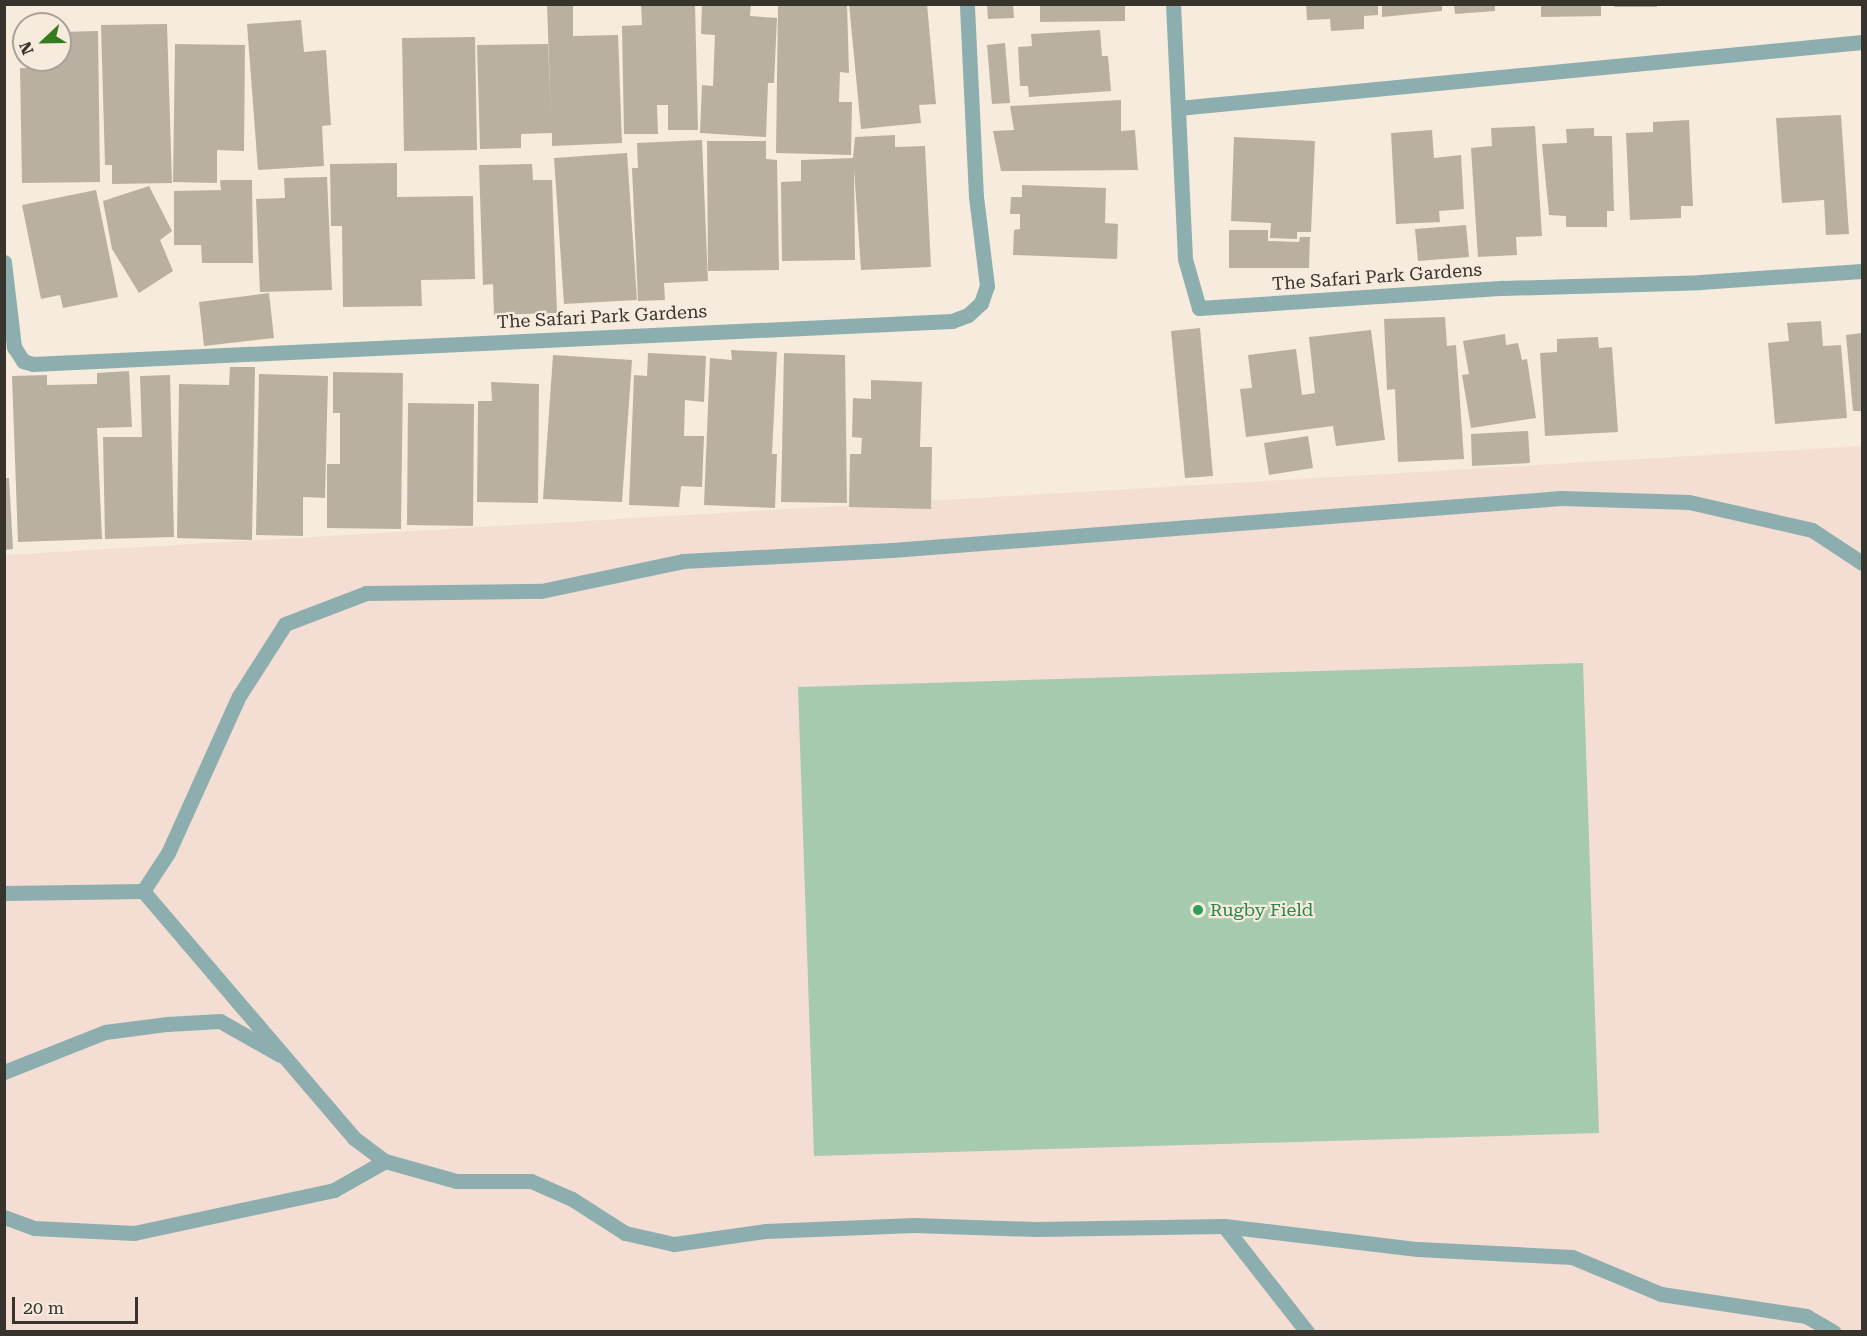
<!DOCTYPE html>
<html>
<head>
<meta charset="utf-8">
<style>
  body { margin:0 }
  #map { position:relative; width:1867px; height:1336px; overflow:hidden; background:#f6ebdc; font-family:"Roboto Serif",serif }
  div>[style] { position:absolute }
  [style*='--x'] { left:calc(var(--x)*1px); top:calc(var(--y)*1px); width:calc(var(--w)*1px); rotate:calc(var(--a)*1deg) }
  .education>* { inset:0; background:#f4ddd2 }
  .green>* { inset:0; background:#a6caae }
  .building>* { inset:0; background:#bab0a2 }
  .service>* { height:15px; margin:-7.5px; padding:0 7.5px; transform-origin:7.5px; border-radius:7.5px; background:#8daeae }
  .minor>* { height:15px; margin:-7.5px; padding:0 7.5px; transform-origin:7.5px; border-radius:7.5px; background:#8daeae }
  .dots>* { width:16px; height:16px; translate:-50% -50%; box-sizing:border-box; border:3px solid #f6ebdc; border-radius:50% }
  span { translate:-50% -50%; white-space:nowrap; text-align:center; line-height:1.15; -webkit-text-stroke:4.5px #f6ebdc; paint-order:stroke }
  .street-label { font-size:18px; color:#37332d }
  .leisure-label { font-size:18px; color:#27864d }
  .left { translate:0 -50%; text-align:left }
  .frame { position:absolute; inset:0; border:6px solid #37332d; pointer-events:none }
  .north { position:absolute; left:12px; top:12px; width:60px; height:60px; box-sizing:border-box; background:#f6ebdc; border:2px solid #aaa196; border-radius:50%; rotate:248deg; font-size:16px; font-weight:700; line-height:24px; text-align:center; color:#37332d }
  .north::after { content:''; display:block; margin:auto; width:21px; height:27px; background:#357c20; clip-path:polygon(50% 0,100% 100%,50% 72%,0 100%) }
  .scale { position:absolute; left:12px; top:1297px; width:126px; height:27px; box-sizing:border-box; border:3px solid #37332d; border-top:0; padding-left:8px; font-size:18px; line-height:21px; white-space:nowrap; color:#37332d; -webkit-text-stroke:4px #f6ebdc; paint-order:stroke }
</style>
</head>
<body>
<div id="map">
  <div class="education">
    <i style="clip-path:polygon(1862px 446px,1862px 1331px,5px 1332px,5px 555px)"></i>
  </div>
  <div class="green">
    <i style="clip-path:polygon(1583px 663px,1599px 1133px,814px 1156px,798px 687px)"></i>
  </div>
  <div class="building">
    <i style="clip-path:polygon(547px 4px,573px 4px,573px 36px,618px 35px,622px 143px,552px 146px,552px 133px,521px 134px,521px 148px,480px 149px,477px 45px,548px 44px,551px 118px)"></i>
    <i style="clip-path:polygon(641px 4px,695px 4px,698px 130px,668px 130px,668px 105px,657px 105px,658px 134px,624px 134px,622px 26px,642px 25px)"></i>
    <i style="clip-path:polygon(702px 4px,751px 4px,750px 16px,777px 18px,774px 83px,768px 83px,766px 137px,700px 133px,702px 85px,713px 86px,715px 35px,701px 34px)"></i>
    <i style="clip-path:polygon(778px 4px,847px 4px,849px 73px,840px 72px,839px 102px,852px 102px,851px 155px,776px 153px)"></i>
    <i style="clip-path:polygon(849px 4px,927px 4px,936px 104px,919px 105px,921px 123px,861px 129px)"></i>
    <i style="clip-path:polygon(987px 4px,1013px 4px,1014px 18px,988px 19px)"></i>
    <i style="clip-path:polygon(1306px 4px,1378px 4px,1378px 15px,1364px 16px,1364px 29px,1331px 31px,1330px 19px,1307px 20px)"></i>
    <i style="clip-path:polygon(1382px 4px,1442px 4px,1442px 11px,1382px 17px)"></i>
    <i style="clip-path:polygon(1454px 4px,1495px 4px,1495px 11px,1455px 14px)"></i>
    <i style="clip-path:polygon(1541px 4px,1601px 4px,1601px 16px,1541px 17px)"></i>
    <i style="clip-path:polygon(1614px 4px,1657px 4px,1657px 7px,1614px 7px)"></i>
    <i style="clip-path:polygon(1040px 5px,1125px 5px,1125px 21px,1040px 22px)"></i>
    <i style="clip-path:polygon(301px 20px,304px 52px,326px 50px,331px 125px,322px 126px,324px 166px,258px 170px,247px 24px)"></i>
    <i style="clip-path:polygon(167px 24px,172px 183px,112px 184px,112px 165px,105px 165px,101px 25px)"></i>
    <i style="clip-path:polygon(1100px 30px,1102px 56px,1108px 56px,1111px 91px,1029px 97px,1028px 86px,1020px 86px,1018px 47px,1032px 46px,1031px 34px)"></i>
    <i style="clip-path:polygon(98px 31px,100px 182px,22px 183px,20px 68px,38px 68px,38px 60px,60px 60px,60px 32px)"></i>
    <i style="clip-path:polygon(475px 37px,477px 150px,404px 151px,402px 38px)"></i>
    <i style="clip-path:polygon(1005px 43px,1010px 103px,992px 104px,987px 45px)"></i>
    <i style="clip-path:polygon(175px 44px,245px 45px,244px 151px,217px 150px,217px 183px,173px 182px)"></i>
    <i style="clip-path:polygon(1121px 100px,1121px 131px,1135px 130px,1138px 170px,1001px 171px,993px 131px,1014px 130px,1010px 106px)"></i>
    <i style="clip-path:polygon(1841px 115px,1849px 234px,1826px 235px,1824px 200px,1782px 203px,1776px 118px)"></i>
    <i style="clip-path:polygon(1689px 120px,1693px 206px,1681px 206px,1681px 218px,1630px 220px,1626px 133px,1653px 132px,1653px 122px)"></i>
    <i style="clip-path:polygon(1535px 126px,1542px 236px,1516px 237px,1517px 255px,1478px 257px,1471px 148px,1492px 146px,1491px 128px)"></i>
    <i style="clip-path:polygon(1594px 128px,1594px 136px,1612px 136px,1614px 211px,1607px 211px,1607px 227px,1566px 227px,1566px 216px,1549px 215px,1542px 144px,1567px 143px,1566px 129px)"></i>
    <i style="clip-path:polygon(1432px 130px,1434px 158px,1461px 155px,1464px 209px,1439px 211px,1440px 222px,1396px 224px,1391px 133px)"></i>
    <i style="clip-path:polygon(895px 135px,895px 147px,925px 146px,931px 267px,861px 270px,854px 169px,855px 260px,782px 261px,781px 182px,801px 181px,801px 160px,853px 158px,855px 137px)"></i>
    <i style="clip-path:polygon(1234px 137px,1315px 141px,1311px 232px,1297px 232px,1297px 239px,1270px 238px,1271px 223px,1231px 221px)"></i>
    <i style="clip-path:polygon(702px 140px,708px 281px,664px 283px,665px 300px,638px 301px,632px 168px,638px 168px,637px 143px)"></i>
    <i style="clip-path:polygon(707px 141px,766px 141px,766px 159px,777px 160px,779px 270px,708px 271px)"></i>
    <i style="clip-path:polygon(627px 153px,637px 300px,564px 304px,554px 158px)"></i>
    <i style="clip-path:polygon(397px 163px,397px 197px,473px 196px,475px 279px,421px 280px,422px 306px,343px 307px,342px 226px,331px 226px,330px 164px)"></i>
    <i style="clip-path:polygon(532px 164px,533px 180px,552px 180px,557px 313px,494px 315px,493px 284px,483px 285px,479px 165px)"></i>
    <i style="clip-path:polygon(327px 177px,332px 290px,260px 292px,256px 199px,285px 198px,284px 178px)"></i>
    <i style="clip-path:polygon(220px 180px,252px 180px,253px 263px,202px 263px,201px 245px,174px 245px,174px 191px,221px 190px)"></i>
    <i style="clip-path:polygon(1022px 185px,1106px 188px,1105px 223px,1118px 224px,1117px 259px,1013px 255px,1014px 230px,1020px 229px,1020px 214px,1010px 214px,1011px 197px,1022px 197px)"></i>
    <i style="clip-path:polygon(149px 186px,172px 231px,160px 240px,173px 271px,139px 293px,112px 249px,103px 201px)"></i>
    <i style="clip-path:polygon(96px 190px,118px 297px,63px 308px,60px 295px,41px 299px,22px 205px)"></i>
    <i style="clip-path:polygon(1466px 225px,1469px 257px,1418px 261px,1415px 229px)"></i>
    <i style="clip-path:polygon(1229px 230px,1268px 230px,1268px 241px,1299px 242px,1300px 237px,1310px 237px,1309px 268px,1229px 268px)"></i>
    <i style="clip-path:polygon(269px 293px,274px 338px,204px 346px,199px 302px)"></i>
    <i style="clip-path:polygon(1445px 317px,1447px 346px,1456px 345px,1464px 459px,1398px 462px,1395px 389px,1387px 390px,1384px 319px)"></i>
    <i style="clip-path:polygon(1821px 321px,1823px 346px,1841px 345px,1847px 418px,1775px 424px,1768px 343px,1789px 341px,1787px 323px)"></i>
    <i style="clip-path:polygon(1200px 328px,1213px 476px,1185px 478px,1171px 331px)"></i>
    <i style="clip-path:polygon(1371px 330px,1385px 440px,1336px 446px,1333px 426px,1246px 437px,1240px 389px,1252px 388px,1248px 355px,1296px 349px,1302px 395px,1315px 393px,1309px 337px)"></i>
    <i style="clip-path:polygon(1862px 333px,1862px 411px,1853px 411px,1846px 335px)"></i>
    <i style="clip-path:polygon(1505px 334px,1506px 345px,1518px 343px,1522px 360px,1527px 359px,1536px 418px,1471px 428px,1462px 375px,1469px 374px,1463px 341px)"></i>
    <i style="clip-path:polygon(1598px 337px,1599px 348px,1612px 347px,1618px 432px,1545px 436px,1540px 353px,1557px 352px,1557px 339px)"></i>
    <i style="clip-path:polygon(731px 350px,777px 352px,772px 454px,777px 454px,775px 508px,704px 505px,710px 358px,732px 360px)"></i>
    <i style="clip-path:polygon(648px 353px,706px 356px,704px 402px,685px 400px,684px 436px,704px 436px,702px 487px,681px 486px,679px 507px,629px 505px,634px 375px,647px 376px)"></i>
    <i style="clip-path:polygon(784px 353px,845px 355px,847px 503px,781px 502px)"></i>
    <i style="clip-path:polygon(553px 355px,632px 360px,622px 502px,543px 499px)"></i>
    <i style="clip-path:polygon(230px 367px,255px 367px,252px 540px,177px 538px,179px 384px,229px 385px)"></i>
    <i style="clip-path:polygon(129px 371px,132px 427px,97px 428px,102px 539px,18px 542px,12px 376px,47px 375px,47px 385px,97px 384px,97px 373px)"></i>
    <i style="clip-path:polygon(333px 372px,403px 373px,401px 529px,327px 528px,327px 464px,340px 464px,340px 413px,333px 413px)"></i>
    <i style="clip-path:polygon(259px 374px,328px 376px,325px 498px,303px 497px,303px 536px,256px 535px)"></i>
    <i style="clip-path:polygon(170px 375px,174px 537px,105px 539px,103px 437px,142px 437px,140px 376px)"></i>
    <i style="clip-path:polygon(871px 380px,922px 382px,920px 447px,932px 447px,931px 509px,849px 507px,850px 454px,861px 454px,862px 438px,852px 437px,853px 398px,871px 399px)"></i>
    <i style="clip-path:polygon(491px 382px,539px 384px,538px 503px,477px 502px,478px 401px,492px 401px)"></i>
    <i style="clip-path:polygon(408px 403px,474px 404px,473px 526px,407px 525px)"></i>
    <i style="clip-path:polygon(1528px 431px,1530px 463px,1472px 466px,1471px 434px)"></i>
    <i style="clip-path:polygon(1308px 436px,1313px 468px,1269px 475px,1264px 443px)"></i>
    <i style="clip-path:polygon(4px 478px,9px 478px,13px 549px,4px 550px)"></i>
  </div>
  <div class="service">
    <i style="--x:143;--y:891;--w:45;--a:-56.7"></i>
    <i style="--x:168;--y:853;--w:172;--a:-65.7"></i>
    <i style="--x:239;--y:696;--w:85;--a:-57.4"></i>
    <i style="--x:285;--y:624;--w:87;--a:-20.9"></i>
    <i style="--x:366;--y:593;--w:175;--a:-0.7"></i>
    <i style="--x:541;--y:591;--w:145;--a:-11.9"></i>
    <i style="--x:683;--y:561;--w:209;--a:-3"></i>
    <i style="--x:892;--y:550;--w:671;--a:-4.44"></i>
    <i style="--x:1561;--y:498;--w:128;--a:1.8"></i>
    <i style="--x:1689;--y:502;--w:126;--a:12.8"></i>
    <i style="--x:1812;--y:530;--w:60;--a:33.4"></i>
    <i style="--x:4;--y:893;--w:139;--a:-0.8"></i>
    <i style="--x:143;--y:891;--w:325;--a:49.5"></i>
    <i style="--x:354;--y:1138;--w:39;--a:37"></i>
    <i style="--x:385;--y:1161;--w:74;--a:15.7"></i>
    <i style="--x:456;--y:1181;--w:75;--a:0"></i>
    <i style="--x:531;--y:1181;--w:45;--a:23.7"></i>
    <i style="--x:572;--y:1199;--w:63;--a:32.7"></i>
    <i style="--x:625;--y:1233;--w:50;--a:12.7"></i>
    <i style="--x:674;--y:1244;--w:92;--a:-8.1"></i>
    <i style="--x:765;--y:1231;--w:149;--a:-2.3"></i>
    <i style="--x:914;--y:1225;--w:122;--a:1.9"></i>
    <i style="--x:1036;--y:1229;--w:188;--a:-0.9"></i>
    <i style="--x:1224;--y:1226;--w:195;--a:6.8"></i>
    <i style="--x:1418;--y:1249;--w:154;--a:3"></i>
    <i style="--x:1572;--y:1257;--w:96;--a:22.6"></i>
    <i style="--x:1661;--y:1294;--w:147;--a:8.6"></i>
    <i style="--x:1806;--y:1316;--w:32;--a:30"></i>
    <i style="--x:4;--y:1072;--w:109;--a:-21.6"></i>
    <i style="--x:105;--y:1032;--w:63;--a:-7.4"></i>
    <i style="--x:167;--y:1024;--w:53;--a:-3.2"></i>
    <i style="--x:220;--y:1021;--w:69;--a:29.5"></i>
    <i style="--x:4;--y:1217;--w:32;--a:20"></i>
    <i style="--x:34;--y:1228;--w:100;--a:2.9"></i>
    <i style="--x:134;--y:1233;--w:205;--a:-12.1"></i>
    <i style="--x:334;--y:1190;--w:59;--a:-29.6"></i>
    <i style="--x:1224;--y:1226;--w:135;--a:51.9"></i>
  </div>
  <div class="minor">
    <i style="--x:1173;--y:4;--w:255;--a:87.3"></i>
    <i style="--x:1185;--y:259;--w:51;--a:74.1"></i>
    <i style="--x:1199;--y:308;--w:305;--a:-3.8"></i>
    <i style="--x:1503;--y:288;--w:197;--a:-1.7"></i>
    <i style="--x:1700;--y:282;--w:162;--a:-3.9"></i>
    <i style="--x:1178;--y:108;--w:687;--a:-5.51"></i>
    <i style="--x:4;--y:262;--w:86;--a:83.3"></i>
    <i style="--x:14;--y:347;--w:17;--a:57"></i>
    <i style="--x:23;--y:361;--w:10;--a:17"></i>
    <i style="--x:33;--y:364;--w:920;--a:-2.68"></i>
    <i style="--x:952;--y:321;--w:17;--a:-21"></i>
    <i style="--x:968;--y:315;--w:18;--a:-43"></i>
    <i style="--x:981;--y:303;--w:18;--a:-71"></i>
    <i style="--x:987;--y:286;--w:90;--a:-97"></i>
    <i style="--x:976;--y:197;--w:193;--a:-92.7"></i>
  </div>
  <div class="dots">
    <i style="left:1198px;top:910px;background:#2e9e5b"></i>
  </div>
  <div class="street-label">
    <span style="left:1377px;top:277px;rotate:-4deg">The Safari Park Gardens</span>
    <span style="left:602px;top:317px;rotate:-3deg">The Safari Park Gardens</span>
  </div>
  <div class="leisure-label">
    <span class="left" style="left:1210px;top:910px">Rugby Field</span>
  </div>
  <div class="frame"></div>
  <div class="north">N</div>
  <div class="scale">20 m</div>
</div>
</body>
</html>
